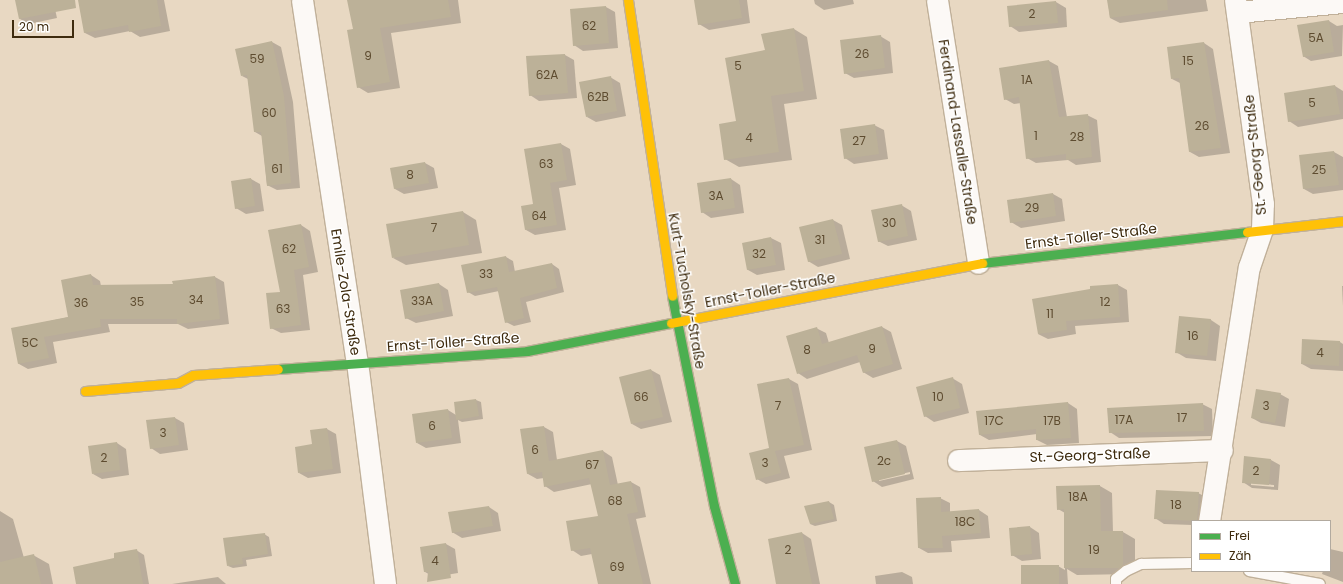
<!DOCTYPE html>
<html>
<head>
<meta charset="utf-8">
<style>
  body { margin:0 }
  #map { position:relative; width:1343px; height:584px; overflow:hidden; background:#e8d8c2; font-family:Poppins,sans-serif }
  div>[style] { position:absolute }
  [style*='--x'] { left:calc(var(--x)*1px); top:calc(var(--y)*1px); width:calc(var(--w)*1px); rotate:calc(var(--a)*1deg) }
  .shadow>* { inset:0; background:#0003 }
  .building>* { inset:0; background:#bcb198 }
  .roads { filter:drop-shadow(1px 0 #c0b099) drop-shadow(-1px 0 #c0b099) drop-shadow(0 1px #c0b099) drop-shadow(0 -1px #c0b099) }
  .lane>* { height:10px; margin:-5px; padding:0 5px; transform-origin:5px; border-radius:5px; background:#fcf9f6 }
  .street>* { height:21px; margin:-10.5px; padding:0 10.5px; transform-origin:10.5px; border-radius:10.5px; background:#fcf9f6 }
  .fast>* { height:9px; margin:-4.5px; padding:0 4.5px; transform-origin:4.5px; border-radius:4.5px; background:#4caf50 }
  .slow>* { height:9px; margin:-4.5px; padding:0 4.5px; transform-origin:4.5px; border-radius:4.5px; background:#ffc107 }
  span { translate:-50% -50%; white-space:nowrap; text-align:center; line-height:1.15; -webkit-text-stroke:3px #fff; paint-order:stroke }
  .number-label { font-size:12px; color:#5e4c30 }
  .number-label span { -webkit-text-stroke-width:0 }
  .street-label { font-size:14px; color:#3e2b0e }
  .legend { position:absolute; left:1191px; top:520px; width:140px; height:52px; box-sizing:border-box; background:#fff; border:1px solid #b2aa9f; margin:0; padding:5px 7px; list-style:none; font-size:12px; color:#3e2b0e }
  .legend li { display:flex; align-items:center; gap:8px; height:20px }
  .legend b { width:20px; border:1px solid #b2aa9f }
  .scale { position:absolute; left:12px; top:20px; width:62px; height:18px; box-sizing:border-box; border:2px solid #3e2b0e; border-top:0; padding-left:5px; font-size:12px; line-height:14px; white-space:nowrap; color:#3e2b0e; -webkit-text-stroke:3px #fff; paint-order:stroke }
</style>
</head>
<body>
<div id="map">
  <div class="shadow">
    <i style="clip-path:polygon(16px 0,53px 0,57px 18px,29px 24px,20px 19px)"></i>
    <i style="clip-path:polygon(79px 0,164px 0,170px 31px,140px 37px,130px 31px,95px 38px,85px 33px)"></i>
    <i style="clip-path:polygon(348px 0,458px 0,461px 23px,391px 33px,400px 88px,368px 93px,358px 87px,354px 29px)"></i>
    <i style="clip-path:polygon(695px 0,747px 0,750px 23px,709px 30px,699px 24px)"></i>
    <i style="clip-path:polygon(814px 0,853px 0,854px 4px,824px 10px,815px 4px)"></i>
    <i style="clip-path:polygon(1108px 0,1206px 0,1208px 11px,1120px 23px,1110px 18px)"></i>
    <i style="clip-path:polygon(1056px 2px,1066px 8px,1067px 27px,1019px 32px,1010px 26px,1008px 7px)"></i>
    <i style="clip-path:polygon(606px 7px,615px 12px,618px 48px,583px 51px,574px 45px)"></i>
    <i style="clip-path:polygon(1329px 21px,1337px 26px,1343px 25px,1342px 56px,1311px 61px,1303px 56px)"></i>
    <i style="clip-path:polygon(794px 29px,807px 37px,817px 99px,784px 104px,792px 160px,739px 167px,725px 159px,738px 122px,766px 51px)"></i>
    <i style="clip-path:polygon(880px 36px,890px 42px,893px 73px,854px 78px,845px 73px)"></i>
    <i style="clip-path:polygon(272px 42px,281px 47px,293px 102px,300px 188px,277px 190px,267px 185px,262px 136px,255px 132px,248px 79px,242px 76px)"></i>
    <i style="clip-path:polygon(1204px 43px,1213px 49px,1230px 153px,1199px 157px,1190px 152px,1180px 83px,1172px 79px)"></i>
    <i style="clip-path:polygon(565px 55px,574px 60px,577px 98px,539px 101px,530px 95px,527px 57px)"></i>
    <i style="clip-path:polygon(1049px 61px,1058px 66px,1067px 117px,1087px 115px,1097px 120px,1101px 162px,1076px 165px,1068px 160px,1036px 163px,1027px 158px,1021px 103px,1014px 104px,1005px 99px,1000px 69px)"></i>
    <i style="clip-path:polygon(610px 77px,620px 83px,626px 116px,596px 122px,587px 117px)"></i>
    <i style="clip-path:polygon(1335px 86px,1343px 91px,1343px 119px,1298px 127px,1289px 121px)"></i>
    <i style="clip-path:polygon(874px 125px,884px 130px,888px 159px,854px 164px,845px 158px)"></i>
    <i style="clip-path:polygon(561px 144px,570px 149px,576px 185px,559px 188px,566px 230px,535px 235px,526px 230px,534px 204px,526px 150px)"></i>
    <i style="clip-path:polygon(1334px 152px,1343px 157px,1343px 190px,1313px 194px,1304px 189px,1300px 156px)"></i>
    <i style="clip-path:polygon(425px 163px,434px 168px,438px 188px,404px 194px,395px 189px,391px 169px)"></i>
    <i style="clip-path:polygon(251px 179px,260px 184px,264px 211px,246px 214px,236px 208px)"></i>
    <i style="clip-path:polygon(731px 179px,740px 185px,744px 213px,711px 218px,702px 212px)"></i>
    <i style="clip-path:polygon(1053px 194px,1062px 199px,1065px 221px,1021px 228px,1011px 222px)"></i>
    <i style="clip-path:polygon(901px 205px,911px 211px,917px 240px,888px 246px,878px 241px)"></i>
    <i style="clip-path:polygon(463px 212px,476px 220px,482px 253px,406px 265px,393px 258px)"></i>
    <i style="clip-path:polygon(833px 220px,842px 225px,850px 259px,818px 267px,808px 261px)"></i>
    <i style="clip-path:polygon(301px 225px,310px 231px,318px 272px,303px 275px,310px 330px,281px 333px,271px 328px)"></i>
    <i style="clip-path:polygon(771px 238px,781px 243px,785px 270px,757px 275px,748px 270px,743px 244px)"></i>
    <i style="clip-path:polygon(506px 257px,513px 261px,515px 272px,552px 264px,559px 269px,564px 292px,526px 302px,531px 322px,514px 326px,506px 322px,499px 291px,475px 296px,468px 292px)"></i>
    <i style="clip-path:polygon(91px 275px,100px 281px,101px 286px,174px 285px,215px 277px,224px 282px,229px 324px,188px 329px,178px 324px,108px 324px,110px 332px,53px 342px,57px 363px,28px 369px,19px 364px,12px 329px,69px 317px)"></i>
    <i style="clip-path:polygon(439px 284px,448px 290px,453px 316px,416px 323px,406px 318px)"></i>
    <i style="clip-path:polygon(1118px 285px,1127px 290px,1129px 322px,1075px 326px,1076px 334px,1048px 339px,1038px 334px)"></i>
    <i style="clip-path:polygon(1342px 286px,1343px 286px,1343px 306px)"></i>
    <i style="clip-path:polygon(1180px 317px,1211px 320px,1220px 326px,1216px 361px,1186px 358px,1176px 352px)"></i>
    <i style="clip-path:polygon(882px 327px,891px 332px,902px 369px,873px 378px,863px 372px,860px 362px,807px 379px,798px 373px,816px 328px,826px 333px,829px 343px)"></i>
    <i style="clip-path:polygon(1340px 342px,1343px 344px,1343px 371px,1311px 369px,1302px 364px)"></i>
    <i style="clip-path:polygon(651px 370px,660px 375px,672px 422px,641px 429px,632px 424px)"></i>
    <i style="clip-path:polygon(952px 378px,962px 384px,969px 413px,934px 422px,925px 416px)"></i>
    <i style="clip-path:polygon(789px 379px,798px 384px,812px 450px,784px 456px,790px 478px,766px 484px,757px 479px,770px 449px,758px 385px)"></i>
    <i style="clip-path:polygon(1280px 394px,1289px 399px,1285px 427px,1261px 423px,1252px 418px)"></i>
    <i style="clip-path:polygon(476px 400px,481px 402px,483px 419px,462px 422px,458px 420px,461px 443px,426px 448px,417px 443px,448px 410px,456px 415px,455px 403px)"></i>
    <i style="clip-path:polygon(1068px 403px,1077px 409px,1079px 443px,1047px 445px,1037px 440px,1037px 434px,989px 440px,980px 435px,978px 412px)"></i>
    <i style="clip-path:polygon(1202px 404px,1212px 409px,1213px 436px,1119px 438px,1110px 432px)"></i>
    <i style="clip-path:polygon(175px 418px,184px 423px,188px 450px,160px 454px,151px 448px)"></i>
    <i style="clip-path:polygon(544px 427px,553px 432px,557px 460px,603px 451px,612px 457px,618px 485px,631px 482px,640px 487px,646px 517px,636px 519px,651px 584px,599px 584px,592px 554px,581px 556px,572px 550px,599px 517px,592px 484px,554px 492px,545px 486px,544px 478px,537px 479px,528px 474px)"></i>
    <i style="clip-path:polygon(327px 429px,336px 434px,341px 473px,308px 478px,299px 473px)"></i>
    <i style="clip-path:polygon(evenodd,897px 441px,906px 446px,914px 479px,882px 487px,873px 481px,897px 441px,910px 472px,910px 474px,879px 481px,879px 479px,910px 472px)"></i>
    <i style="clip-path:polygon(117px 443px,126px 449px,129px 475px,102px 479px,93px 474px)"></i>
    <i style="clip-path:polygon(evenodd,1271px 460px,1280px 465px,1278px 490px,1252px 488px,1243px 482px,1271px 460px,1251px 483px,1274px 485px,1274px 487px,1251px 485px,1251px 483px)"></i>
    <i style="clip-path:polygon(1100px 486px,1112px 493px,1113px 532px,1123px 532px,1135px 539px,1135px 572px,1132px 574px,1077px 575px,1067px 569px,1068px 584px,1022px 584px,1058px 566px,1065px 570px,1065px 513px,1058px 509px)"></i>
    <i style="clip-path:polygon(1198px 493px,1208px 498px,1206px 521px,1192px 521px,1192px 525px,1164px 524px,1155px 518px)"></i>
    <i style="clip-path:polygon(940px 498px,950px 503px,950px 512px,979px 510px,988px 516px,990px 538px,951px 541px,952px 552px,928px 553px,919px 548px)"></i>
    <i style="clip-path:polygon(829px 502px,834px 505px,837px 521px,815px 526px,810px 524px)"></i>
    <i style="clip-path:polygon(489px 507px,498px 513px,501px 531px,462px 538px,452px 532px)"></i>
    <i style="clip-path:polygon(0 511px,13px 519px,24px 558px,33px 555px,49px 564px,53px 584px,0 584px)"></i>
    <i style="clip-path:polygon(1030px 527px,1039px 533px,1041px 559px,1022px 561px,1012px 555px)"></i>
    <i style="clip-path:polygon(802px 533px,811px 539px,820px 584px,778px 584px)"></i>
    <i style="clip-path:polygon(264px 534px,269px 537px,272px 556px,246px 560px,247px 566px,233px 568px,228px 566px)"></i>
    <i style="clip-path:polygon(446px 544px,455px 549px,458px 573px,434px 577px,425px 572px)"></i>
    <i style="clip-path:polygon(1330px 549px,1343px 552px,1343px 582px,1322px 574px,1323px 571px,1330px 571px)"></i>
    <i style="clip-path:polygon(136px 550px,144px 555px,149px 584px,77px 584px,116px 559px)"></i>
    <i style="clip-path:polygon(902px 572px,912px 577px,913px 584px,876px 584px,875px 576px)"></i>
    <i style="clip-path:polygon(218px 577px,226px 584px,172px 584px)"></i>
  </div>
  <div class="building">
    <i style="clip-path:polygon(15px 0,75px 0,76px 8px,19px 19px)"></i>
    <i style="clip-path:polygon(78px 0,157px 0,161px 26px,129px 32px,128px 25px,84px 33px)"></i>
    <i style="clip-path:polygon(347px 0,448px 0,451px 17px,380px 28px,390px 82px,357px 88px,347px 30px,353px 29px)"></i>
    <i style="clip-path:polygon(694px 0,739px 0,742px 18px,698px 25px)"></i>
    <i style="clip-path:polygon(1107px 0,1167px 0,1168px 10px,1110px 18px)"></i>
    <i style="clip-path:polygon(1056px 1px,1058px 23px,1009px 27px,1007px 6px)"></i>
    <i style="clip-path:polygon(606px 6px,609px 43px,573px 46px,570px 9px)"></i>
    <i style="clip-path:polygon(1329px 20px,1334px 52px,1303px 57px,1297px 25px)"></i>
    <i style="clip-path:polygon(794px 28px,804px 91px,771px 96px,779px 152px,724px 160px,719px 124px,736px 121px,725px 58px,765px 50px,761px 34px)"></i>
    <i style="clip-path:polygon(881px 35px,885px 68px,844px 74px,840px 40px)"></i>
    <i style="clip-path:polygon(272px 41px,284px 96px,291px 183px,267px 186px,261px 132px,254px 132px,247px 75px,241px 76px,235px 49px)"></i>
    <i style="clip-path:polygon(1204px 42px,1221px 148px,1189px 152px,1179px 78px,1171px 79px,1167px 47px)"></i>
    <i style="clip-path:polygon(565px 54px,568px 93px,529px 96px,526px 56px)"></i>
    <i style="clip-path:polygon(1049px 60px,1059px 117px,1088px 114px,1092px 157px,1066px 160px,1066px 154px,1026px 159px,1019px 97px,1004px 100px,999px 68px)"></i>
    <i style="clip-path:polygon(611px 76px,617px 111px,586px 117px,579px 82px)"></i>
    <i style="clip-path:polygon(1335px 85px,1340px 114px,1288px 122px,1284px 93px)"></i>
    <i style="clip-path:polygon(875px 124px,879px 154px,844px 159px,840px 129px)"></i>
    <i style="clip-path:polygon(561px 143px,567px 180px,550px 183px,557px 225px,525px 230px,521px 206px,533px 204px,524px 149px)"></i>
    <i style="clip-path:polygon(1334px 151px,1339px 185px,1303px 189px,1299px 155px)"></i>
    <i style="clip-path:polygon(425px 162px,429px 183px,394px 189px,390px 168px)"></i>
    <i style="clip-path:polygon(251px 178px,255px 206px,235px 209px,231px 181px)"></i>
    <i style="clip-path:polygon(731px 178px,735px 208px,701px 213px,697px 183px)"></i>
    <i style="clip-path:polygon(1053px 193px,1056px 216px,1010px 223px,1007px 200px)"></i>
    <i style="clip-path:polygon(902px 204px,908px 236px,878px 242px,871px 210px)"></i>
    <i style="clip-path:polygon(463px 211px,469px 245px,392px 258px,386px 224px)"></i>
    <i style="clip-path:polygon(833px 219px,842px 254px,808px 262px,799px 227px)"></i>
    <i style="clip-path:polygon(301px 224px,309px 267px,294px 270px,301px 325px,270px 329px,266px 293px,280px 292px,268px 230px)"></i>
    <i style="clip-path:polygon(771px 237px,776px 265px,747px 270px,742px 243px)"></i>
    <i style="clip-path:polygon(506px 256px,509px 272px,552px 263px,557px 288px,520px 298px,524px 318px,505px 323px,497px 287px,467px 293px,461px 265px)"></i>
    <i style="clip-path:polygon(91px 274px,93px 285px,173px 284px,172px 281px,215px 276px,220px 319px,177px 324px,177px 319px,100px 319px,101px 327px,44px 337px,49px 358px,18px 364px,11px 328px,68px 317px,61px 280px)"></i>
    <i style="clip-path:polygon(439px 283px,444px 311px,405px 319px,400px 290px)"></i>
    <i style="clip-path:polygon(1118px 284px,1120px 317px,1066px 321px,1067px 330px,1038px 334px,1032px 299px,1090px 289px,1090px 286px)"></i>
    <i style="clip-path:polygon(1179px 316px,1211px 319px,1207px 356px,1175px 353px)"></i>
    <i style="clip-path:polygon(882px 326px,893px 364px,863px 373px,857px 355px,797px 374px,786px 336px,817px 327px,822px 344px)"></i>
    <i style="clip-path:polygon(1302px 339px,1340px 341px,1339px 366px,1301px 364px)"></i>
    <i style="clip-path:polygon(651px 369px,663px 417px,631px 424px,619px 377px)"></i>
    <i style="clip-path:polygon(953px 377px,960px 408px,924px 417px,916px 387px)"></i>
    <i style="clip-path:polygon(789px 378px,804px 445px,775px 451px,781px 473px,756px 480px,749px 453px,769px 448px,757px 384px)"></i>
    <i style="clip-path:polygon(1256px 389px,1281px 393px,1275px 423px,1251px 418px)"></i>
    <i style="clip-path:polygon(476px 399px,479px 416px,456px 420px,454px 402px)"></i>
    <i style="clip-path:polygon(1068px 402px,1071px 438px,1036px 440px,1036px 429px,979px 435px,976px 411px)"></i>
    <i style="clip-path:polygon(1203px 403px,1204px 431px,1109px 433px,1107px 408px)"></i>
    <i style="clip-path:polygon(448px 409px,452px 438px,416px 443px,412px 414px)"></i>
    <i style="clip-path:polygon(175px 417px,179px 445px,150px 449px,146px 420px)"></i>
    <i style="clip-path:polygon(544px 426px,549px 461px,603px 450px,610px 485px,631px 481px,638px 512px,627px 514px,643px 584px,598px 584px,590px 548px,571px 551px,566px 521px,598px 516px,589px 478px,544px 487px,542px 472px,527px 474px,520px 429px)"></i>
    <i style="clip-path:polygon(327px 428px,333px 469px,298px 473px,295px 447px,312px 444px,310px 430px)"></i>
    <i style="clip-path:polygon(897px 440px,905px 474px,872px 482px,864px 447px)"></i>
    <i style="clip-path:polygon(117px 442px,120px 470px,92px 474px,88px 446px)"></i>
    <i style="clip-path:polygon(1244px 456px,1271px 459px,1269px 485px,1242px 483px)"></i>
    <i style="clip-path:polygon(1100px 485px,1101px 531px,1123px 531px,1123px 565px,1120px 568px,1064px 568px,1064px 509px,1057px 510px,1056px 486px)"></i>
    <i style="clip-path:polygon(1156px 490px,1199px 492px,1197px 521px,1154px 519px)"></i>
    <i style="clip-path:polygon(941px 497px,941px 512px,979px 509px,981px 533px,942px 536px,943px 548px,918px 548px,916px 498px)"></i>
    <i style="clip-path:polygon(829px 501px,834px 519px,810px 524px,804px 506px)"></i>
    <i style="clip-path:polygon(489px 506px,493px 526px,452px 533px,448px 512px)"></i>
    <i style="clip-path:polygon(1030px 526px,1032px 554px,1011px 556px,1009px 528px)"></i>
    <i style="clip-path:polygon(802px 532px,812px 584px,776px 584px,768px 539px)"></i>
    <i style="clip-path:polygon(265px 533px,268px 554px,242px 558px,243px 564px,227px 566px,223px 538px)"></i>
    <i style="clip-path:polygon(446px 543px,451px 578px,427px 582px,428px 572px,424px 572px,420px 547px)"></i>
    <i style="clip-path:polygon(137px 549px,143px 584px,76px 584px,73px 567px,114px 558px,114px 553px)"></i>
    <i style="clip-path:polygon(34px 554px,41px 584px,0 584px,0 562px)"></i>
    <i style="clip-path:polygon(1021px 565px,1059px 565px,1059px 584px,1021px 584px)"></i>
  </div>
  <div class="roads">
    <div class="lane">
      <i style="--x:1249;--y:571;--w:72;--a:10.4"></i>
      <i style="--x:1116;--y:584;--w:5;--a:-90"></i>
      <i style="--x:1116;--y:579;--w:13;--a:-39"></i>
      <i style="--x:1126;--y:571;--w:17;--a:-25"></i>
      <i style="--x:1141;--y:564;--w:51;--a:-1.1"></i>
    </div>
    <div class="street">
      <i style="--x:302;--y:0;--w:366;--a:81.4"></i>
      <i style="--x:357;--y:362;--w:224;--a:82.8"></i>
      <i style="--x:937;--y:0;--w:266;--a:81.1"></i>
      <i style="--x:1237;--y:12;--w:106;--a:-5.4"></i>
      <i style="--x:958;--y:460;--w:264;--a:-2.2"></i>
      <i style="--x:1209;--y:521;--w:257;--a:-81.1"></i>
      <i style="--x:1249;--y:267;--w:40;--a:-71.1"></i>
      <i style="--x:1262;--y:229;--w:25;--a:-88"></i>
      <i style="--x:1263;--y:204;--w:206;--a:-97.8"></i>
    </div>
    <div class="fast">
      <i style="--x:982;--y:263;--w:267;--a:-6.7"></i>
      <i style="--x:672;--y:296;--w:214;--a:78.7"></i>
      <i style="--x:714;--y:506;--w:81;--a:74.9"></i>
      <i style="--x:278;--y:369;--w:250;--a:-4.1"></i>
      <i style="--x:527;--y:351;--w:147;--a:-11"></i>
    </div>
    <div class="slow">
      <i style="--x:628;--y:0;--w:299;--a:81.5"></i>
      <i style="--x:1247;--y:232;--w:97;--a:-6.5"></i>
      <i style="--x:671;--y:323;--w:317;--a:-10.9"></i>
      <i style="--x:85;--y:391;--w:93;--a:-4.9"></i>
      <i style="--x:178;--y:383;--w:17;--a:-28"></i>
      <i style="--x:193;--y:375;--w:85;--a:-4"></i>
    </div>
  </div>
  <div class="number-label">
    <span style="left:1032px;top:14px">2</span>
    <span style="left:589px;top:26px">62</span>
    <span style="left:1316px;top:38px">5A</span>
    <span style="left:862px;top:54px">26</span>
    <span style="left:368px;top:56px">9</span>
    <span style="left:257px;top:59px">59</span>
    <span style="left:1188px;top:61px">15</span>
    <span style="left:738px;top:66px">5</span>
    <span style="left:547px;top:75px">62A</span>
    <span style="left:1027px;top:80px">1A</span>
    <span style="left:598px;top:97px">62B</span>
    <span style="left:1312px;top:103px">5</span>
    <span style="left:269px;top:113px">60</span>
    <span style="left:1202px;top:126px">26</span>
    <span style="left:1036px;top:136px">1</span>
    <span style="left:1077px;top:137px">28</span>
    <span style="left:749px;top:138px">4</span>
    <span style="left:859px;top:141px">27</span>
    <span style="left:546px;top:164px">63</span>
    <span style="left:277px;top:169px">61</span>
    <span style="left:1319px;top:170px">25</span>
    <span style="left:410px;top:175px">8</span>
    <span style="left:716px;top:196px">3A</span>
    <span style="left:1032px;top:208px">29</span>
    <span style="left:539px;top:216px">64</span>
    <span style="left:889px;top:223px">30</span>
    <span style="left:434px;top:228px">7</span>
    <span style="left:820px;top:240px">31</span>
    <span style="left:289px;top:249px">62</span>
    <span style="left:759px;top:254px">32</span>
    <span style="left:486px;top:274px">33</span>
    <span style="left:196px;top:300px">34</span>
    <span style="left:422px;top:301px">33A</span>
    <span style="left:137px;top:302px">35</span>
    <span style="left:1105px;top:302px">12</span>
    <span style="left:81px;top:303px">36</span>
    <span style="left:283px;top:309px">63</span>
    <span style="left:1050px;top:314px">11</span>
    <span style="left:1193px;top:336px">16</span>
    <span style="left:30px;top:343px">5C</span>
    <span style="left:872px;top:349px">9</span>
    <span style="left:807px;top:350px">8</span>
    <span style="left:1320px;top:353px">4</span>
    <span style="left:641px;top:397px">66</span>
    <span style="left:938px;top:397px">10</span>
    <span style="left:778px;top:406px">7</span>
    <span style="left:1266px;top:406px">3</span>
    <span style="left:1182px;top:418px">17</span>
    <span style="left:1124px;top:420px">17A</span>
    <span style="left:994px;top:421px">17C</span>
    <span style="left:1052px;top:421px">17B</span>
    <span style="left:432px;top:426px">6</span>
    <span style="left:163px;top:433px">3</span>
    <span style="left:535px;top:450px">6</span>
    <span style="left:104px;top:458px">2</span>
    <span style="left:884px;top:461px">2c</span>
    <span style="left:765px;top:463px">3</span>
    <span style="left:592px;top:465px">67</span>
    <span style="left:1256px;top:471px">2</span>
    <span style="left:1078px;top:497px">18A</span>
    <span style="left:615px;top:501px">68</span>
    <span style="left:1176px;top:505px">18</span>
    <span style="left:965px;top:522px">18C</span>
    <span style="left:788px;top:550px">2</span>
    <span style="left:1094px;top:550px">19</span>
    <span style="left:435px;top:561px">4</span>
    <span style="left:617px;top:567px">69</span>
  </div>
  <div class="street-label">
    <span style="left:958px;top:132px;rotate:81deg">Ferdinand-Lassalle-Straße</span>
    <span style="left:1255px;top:155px;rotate:-96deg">St.-Georg-Straße</span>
    <span style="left:1091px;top:236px;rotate:-7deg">Ernst-Toller-Straße</span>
    <span style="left:770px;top:290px;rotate:-11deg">Ernst-Toller-Straße</span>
    <span style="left:687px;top:291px;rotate:80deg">Kurt-Tucholsky-Straße</span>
    <span style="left:346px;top:292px;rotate:81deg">Emile-Zola-Straße</span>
    <span style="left:453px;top:342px;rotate:-4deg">Ernst-Toller-Straße</span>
    <span style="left:1090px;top:455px;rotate:-2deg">St.-Georg-Straße</span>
  </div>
  <ul class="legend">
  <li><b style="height:5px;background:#4caf50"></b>Frei</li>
  <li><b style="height:5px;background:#ffc107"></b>Zäh</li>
  </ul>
  <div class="scale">20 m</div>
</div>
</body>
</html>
